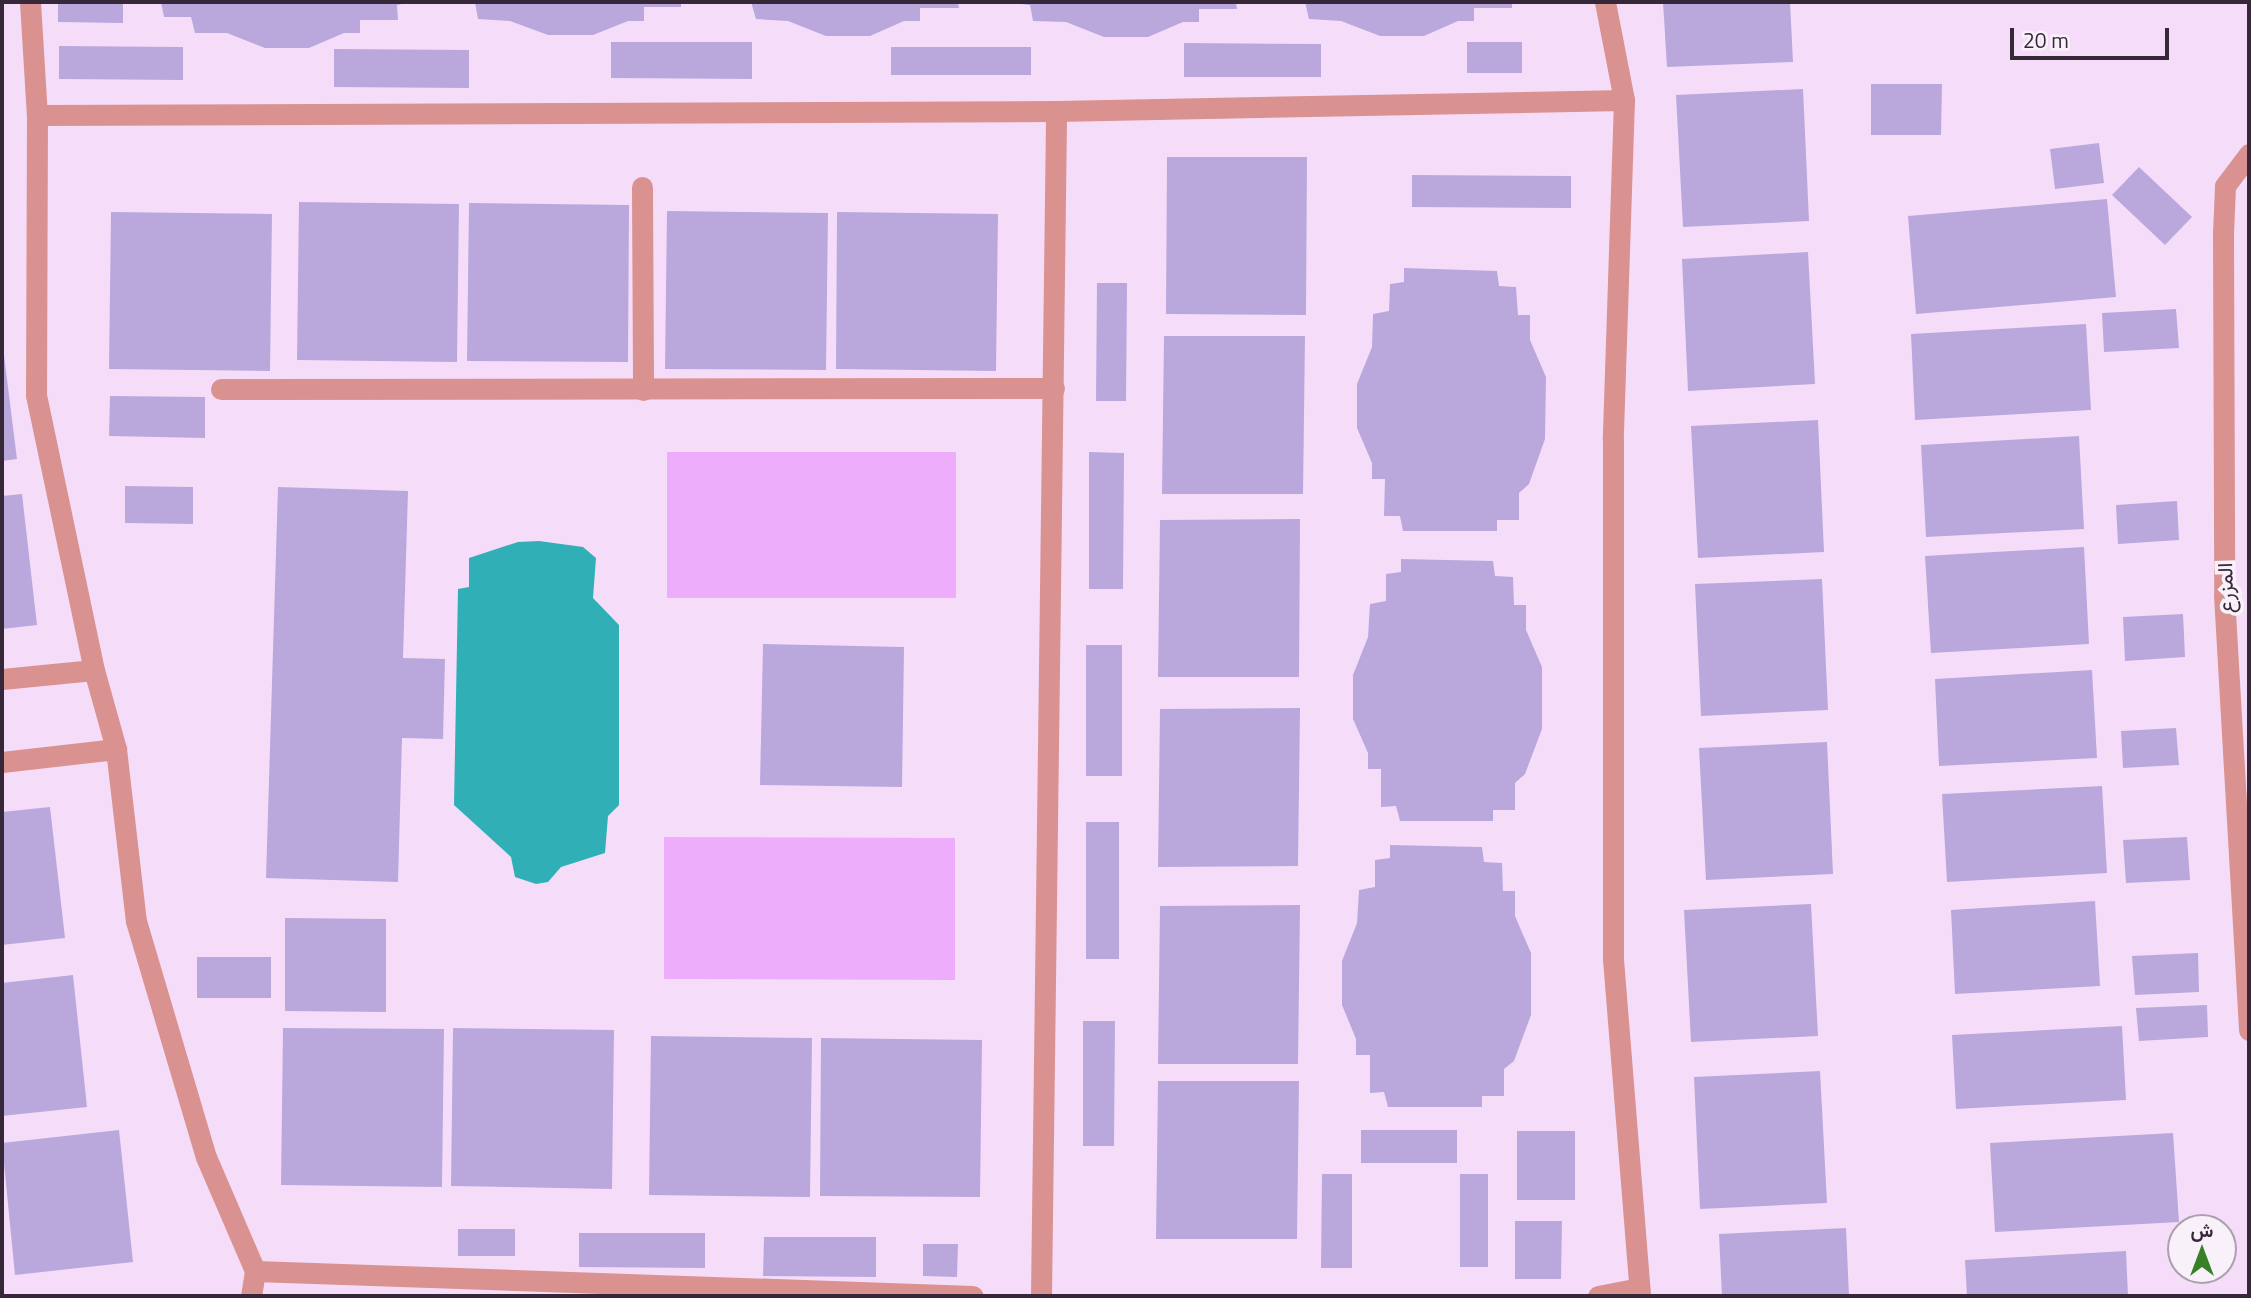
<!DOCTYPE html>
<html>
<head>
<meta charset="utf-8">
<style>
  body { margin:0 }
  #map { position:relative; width:2251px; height:1298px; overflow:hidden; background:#f5ddfa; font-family:"Titillium Web",Vazirmatn,sans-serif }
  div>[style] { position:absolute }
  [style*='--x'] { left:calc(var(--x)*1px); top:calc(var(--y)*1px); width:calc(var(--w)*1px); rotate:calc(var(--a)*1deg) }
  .green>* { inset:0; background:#eeadfb }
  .water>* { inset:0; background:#30afb6 }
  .building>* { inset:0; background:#baa8dd }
  .street>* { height:21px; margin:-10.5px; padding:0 10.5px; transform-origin:10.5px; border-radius:10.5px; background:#d99290 }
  span { translate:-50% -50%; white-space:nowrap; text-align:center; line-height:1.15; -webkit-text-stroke:7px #f9f1fa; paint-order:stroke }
  .street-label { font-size:21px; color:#362739 }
  .frame { position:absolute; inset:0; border:4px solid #362739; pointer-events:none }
  .north { position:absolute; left:2167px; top:1214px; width:70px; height:70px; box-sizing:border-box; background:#f9f1fa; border:2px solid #aba0ad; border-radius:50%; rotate:0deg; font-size:19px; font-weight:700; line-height:28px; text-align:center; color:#362739 }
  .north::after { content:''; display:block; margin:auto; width:24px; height:32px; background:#368128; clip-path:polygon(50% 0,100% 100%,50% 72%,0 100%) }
  .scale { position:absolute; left:2010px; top:28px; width:159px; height:32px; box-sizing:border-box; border:4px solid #362739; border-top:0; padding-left:9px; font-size:21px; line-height:24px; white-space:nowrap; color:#362739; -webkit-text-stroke:5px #f9f1fa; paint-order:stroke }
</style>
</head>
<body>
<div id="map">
  <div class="green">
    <i style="clip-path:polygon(667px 452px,956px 452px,956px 598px,667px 598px)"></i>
    <i style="clip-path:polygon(664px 837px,955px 838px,955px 980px,664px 979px)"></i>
  </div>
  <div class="water">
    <i style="clip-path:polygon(539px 541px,583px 547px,596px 558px,593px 598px,619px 625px,619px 805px,608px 816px,605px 853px,561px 867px,548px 882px,536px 884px,515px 877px,511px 857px,454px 805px,458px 589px,469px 587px,469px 558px,518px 542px)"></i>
  </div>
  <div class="building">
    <i style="clip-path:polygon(58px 2px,123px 2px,123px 23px,58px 22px)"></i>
    <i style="clip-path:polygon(161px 2px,407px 2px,407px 3px,397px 5px,398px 20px,360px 20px,360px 33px,344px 33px,309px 48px,265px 48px,227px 33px,195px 33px,191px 17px,164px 17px)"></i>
    <i style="clip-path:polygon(475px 2px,681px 2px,681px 7px,644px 7px,644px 21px,628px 21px,593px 35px,548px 35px,510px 21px,478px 19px)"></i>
    <i style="clip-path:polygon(751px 2px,958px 2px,959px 8px,920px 8px,920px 21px,904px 21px,870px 36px,826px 36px,788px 21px,756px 19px)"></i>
    <i style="clip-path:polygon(1002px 2px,1236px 2px,1237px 9px,1199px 9px,1199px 22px,1183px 22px,1148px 37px,1104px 37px,1066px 22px,1033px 21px,1030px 5px)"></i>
    <i style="clip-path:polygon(1305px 2px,1512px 2px,1512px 8px,1474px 8px,1474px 21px,1458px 21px,1424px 36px,1380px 36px,1341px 21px,1309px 19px)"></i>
    <i style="clip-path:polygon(1663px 2px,1790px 2px,1793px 62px,1667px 67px)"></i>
    <i style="clip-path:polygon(611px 42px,752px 42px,752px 79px,611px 78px)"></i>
    <i style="clip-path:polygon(1467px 42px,1522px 42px,1522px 73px,1467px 73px)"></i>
    <i style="clip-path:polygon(1184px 43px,1321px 44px,1321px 77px,1184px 77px)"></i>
    <i style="clip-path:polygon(59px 46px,183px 47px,183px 80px,59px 79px)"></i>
    <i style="clip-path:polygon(891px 47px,1031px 47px,1031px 75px,891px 75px)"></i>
    <i style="clip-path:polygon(334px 49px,469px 50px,469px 88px,334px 87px)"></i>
    <i style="clip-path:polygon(1871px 84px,1942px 84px,1941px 135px,1871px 135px)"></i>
    <i style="clip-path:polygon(1803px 89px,1809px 221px,1683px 227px,1676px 95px)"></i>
    <i style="clip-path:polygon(2099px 143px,2104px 183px,2055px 189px,2050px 149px)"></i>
    <i style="clip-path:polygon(1167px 157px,1307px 157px,1306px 315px,1166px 314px)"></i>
    <i style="clip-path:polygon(2139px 167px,2192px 217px,2165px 245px,2112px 195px)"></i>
    <i style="clip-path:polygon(1412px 175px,1571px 176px,1571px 208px,1412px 207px)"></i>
    <i style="clip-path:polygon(2107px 199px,2116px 297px,1916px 314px,1908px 216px)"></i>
    <i style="clip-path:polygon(299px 202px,459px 204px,457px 362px,297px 360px)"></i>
    <i style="clip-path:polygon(469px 203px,629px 205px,628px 362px,467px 361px)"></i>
    <i style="clip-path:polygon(667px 211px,828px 213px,826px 370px,665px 369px)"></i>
    <i style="clip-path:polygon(111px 212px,272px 214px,270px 371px,109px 369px)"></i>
    <i style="clip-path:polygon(837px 212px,998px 214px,996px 371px,836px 369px)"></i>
    <i style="clip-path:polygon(1808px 252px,1815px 384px,1688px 391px,1682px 259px)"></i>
    <i style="clip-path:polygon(1404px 268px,1497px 271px,1499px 286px,1516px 287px,1518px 315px,1530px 315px,1530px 340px,1546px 377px,1545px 439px,1529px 484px,1519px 493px,1519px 520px,1497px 520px,1497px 531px,1403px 531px,1400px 516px,1384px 516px,1385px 479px,1372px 479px,1372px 463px,1357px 428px,1357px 384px,1372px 347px,1373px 314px,1389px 311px,1390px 284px,1404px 282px)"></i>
    <i style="clip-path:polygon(1097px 283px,1127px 283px,1126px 401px,1096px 401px)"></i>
    <i style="clip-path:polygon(2176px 309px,2179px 348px,2104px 352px,2102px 313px)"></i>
    <i style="clip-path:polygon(2086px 324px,2091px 410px,1915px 420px,1911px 334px)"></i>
    <i style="clip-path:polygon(1164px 336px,1305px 336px,1303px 494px,1162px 494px)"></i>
    <i style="clip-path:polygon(2px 339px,17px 459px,2px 461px)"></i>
    <i style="clip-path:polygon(110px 396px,205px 397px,205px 438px,109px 436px)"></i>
    <i style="clip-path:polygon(1818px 420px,1824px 552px,1698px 558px,1691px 426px)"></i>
    <i style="clip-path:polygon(2079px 436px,2084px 529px,1926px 537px,1921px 445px)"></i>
    <i style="clip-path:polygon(1089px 452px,1124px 453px,1123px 589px,1089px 589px)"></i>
    <i style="clip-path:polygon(125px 486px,193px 487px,193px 524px,125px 523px)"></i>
    <i style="clip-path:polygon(278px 487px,408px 491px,403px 658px,445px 659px,443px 739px,402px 738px,398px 882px,266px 878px)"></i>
    <i style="clip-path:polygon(22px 494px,37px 625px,2px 629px,2px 496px)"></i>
    <i style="clip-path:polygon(2177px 501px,2179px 540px,2118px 544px,2116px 505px)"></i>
    <i style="clip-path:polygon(1300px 519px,1299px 677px,1158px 677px,1160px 520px)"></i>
    <i style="clip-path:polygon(2084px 547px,2089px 644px,1931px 653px,1925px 556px)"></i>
    <i style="clip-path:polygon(1401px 559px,1493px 561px,1495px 576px,1513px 577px,1514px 605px,1526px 605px,1526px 630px,1542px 667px,1542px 729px,1525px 774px,1515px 783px,1515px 810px,1493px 810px,1493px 821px,1400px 821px,1396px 806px,1381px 807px,1381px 769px,1368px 769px,1368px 753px,1353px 719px,1353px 675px,1368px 637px,1370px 604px,1386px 601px,1386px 574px,1401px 572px)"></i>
    <i style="clip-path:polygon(1822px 579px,1828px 710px,1701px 716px,1695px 584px)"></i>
    <i style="clip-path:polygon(2183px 614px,2185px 657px,2125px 661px,2123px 617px)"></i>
    <i style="clip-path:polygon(763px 644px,904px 647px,902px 787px,760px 785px)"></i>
    <i style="clip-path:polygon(1086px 645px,1122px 645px,1122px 776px,1086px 776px)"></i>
    <i style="clip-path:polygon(2092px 670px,2097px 758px,1939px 766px,1935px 679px)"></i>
    <i style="clip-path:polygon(1300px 708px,1298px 866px,1158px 867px,1160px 709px)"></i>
    <i style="clip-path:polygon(2176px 728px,2179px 765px,2123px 768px,2121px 731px)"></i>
    <i style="clip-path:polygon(1827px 742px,1833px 874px,1706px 880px,1699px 748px)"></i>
    <i style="clip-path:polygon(2102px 786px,2107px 873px,1947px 882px,1942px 794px)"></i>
    <i style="clip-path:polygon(50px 807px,65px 938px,2px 945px,2px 812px)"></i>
    <i style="clip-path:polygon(1086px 822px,1119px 822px,1119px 959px,1086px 959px)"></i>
    <i style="clip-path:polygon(2187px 837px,2190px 880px,2126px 883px,2123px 840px)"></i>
    <i style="clip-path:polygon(1390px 845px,1482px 847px,1484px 862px,1502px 863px,1503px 891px,1515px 891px,1515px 916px,1531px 953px,1531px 1015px,1514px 1061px,1504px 1069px,1504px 1096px,1482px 1096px,1482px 1107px,1388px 1107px,1384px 1092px,1370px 1093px,1370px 1055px,1356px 1055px,1356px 1039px,1342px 1005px,1342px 961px,1357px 923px,1359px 890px,1375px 887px,1375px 860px,1390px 858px)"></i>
    <i style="clip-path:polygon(2095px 901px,2100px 986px,1955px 994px,1951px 910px)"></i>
    <i style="clip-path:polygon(1811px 904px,1818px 1036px,1691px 1042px,1684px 910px)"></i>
    <i style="clip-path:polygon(1300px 905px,1298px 1064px,1158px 1064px,1160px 906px)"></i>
    <i style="clip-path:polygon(285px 918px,386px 919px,386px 1012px,285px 1011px)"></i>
    <i style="clip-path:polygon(2198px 953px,2199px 992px,2135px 995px,2132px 956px)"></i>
    <i style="clip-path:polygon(197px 957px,271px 957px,271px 998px,197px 998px)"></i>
    <i style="clip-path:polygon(73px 975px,87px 1107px,2px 1116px,2px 983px)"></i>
    <i style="clip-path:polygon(2207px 1005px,2208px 1037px,2139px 1041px,2136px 1008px)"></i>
    <i style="clip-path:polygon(1083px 1021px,1115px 1021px,1114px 1146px,1083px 1146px)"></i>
    <i style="clip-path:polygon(2122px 1026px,2126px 1100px,1956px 1109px,1952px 1035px)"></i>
    <i style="clip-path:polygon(283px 1028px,444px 1029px,442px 1187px,281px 1185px)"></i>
    <i style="clip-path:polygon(453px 1028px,614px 1030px,612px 1189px,451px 1186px)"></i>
    <i style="clip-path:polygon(651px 1036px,812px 1038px,810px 1197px,649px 1195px)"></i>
    <i style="clip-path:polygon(821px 1038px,982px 1040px,980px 1197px,820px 1196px)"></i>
    <i style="clip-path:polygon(1820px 1071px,1827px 1203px,1700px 1209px,1694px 1077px)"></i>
    <i style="clip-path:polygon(1158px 1081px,1299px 1081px,1297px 1239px,1156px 1239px)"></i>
    <i style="clip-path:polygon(119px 1130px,133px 1262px,15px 1275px,2px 1143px)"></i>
    <i style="clip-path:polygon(1361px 1130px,1457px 1130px,1457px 1163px,1361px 1163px)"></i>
    <i style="clip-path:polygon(1517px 1131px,1575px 1131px,1575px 1200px,1517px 1200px)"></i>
    <i style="clip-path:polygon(2173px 1133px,2179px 1222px,1995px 1232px,1990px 1143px)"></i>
    <i style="clip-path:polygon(1322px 1174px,1352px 1174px,1352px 1268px,1321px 1268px)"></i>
    <i style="clip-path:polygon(1460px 1174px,1488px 1174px,1488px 1267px,1460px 1267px)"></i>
    <i style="clip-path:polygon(1515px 1221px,1562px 1221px,1561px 1279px,1515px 1279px)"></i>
    <i style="clip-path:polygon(1846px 1228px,1849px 1296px,1722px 1296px,1719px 1234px)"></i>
    <i style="clip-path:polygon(458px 1229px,515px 1229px,515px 1256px,458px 1256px)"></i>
    <i style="clip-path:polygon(579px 1233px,705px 1233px,705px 1268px,579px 1267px)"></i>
    <i style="clip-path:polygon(764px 1237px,876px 1237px,876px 1277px,763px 1276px)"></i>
    <i style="clip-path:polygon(923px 1244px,958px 1244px,957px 1277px,923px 1276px)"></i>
    <i style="clip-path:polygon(2126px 1251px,2128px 1296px,1967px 1296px,1965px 1260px)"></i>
  </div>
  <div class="street">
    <i style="--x:30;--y:2;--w:113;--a:86.5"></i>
    <i style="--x:37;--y:115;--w:280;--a:90.2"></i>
    <i style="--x:36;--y:395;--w:281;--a:78.1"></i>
    <i style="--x:94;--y:670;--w:82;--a:74.4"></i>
    <i style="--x:116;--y:749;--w:173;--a:83.4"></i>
    <i style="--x:136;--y:921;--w:246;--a:73.5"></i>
    <i style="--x:206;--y:1157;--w:124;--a:66.7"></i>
    <i style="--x:255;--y:1271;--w:25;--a:99"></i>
    <i style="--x:1605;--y:2;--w:100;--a:79"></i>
    <i style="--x:1624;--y:100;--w:340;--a:91.9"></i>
    <i style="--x:1613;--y:440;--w:519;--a:90"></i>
    <i style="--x:1613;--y:959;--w:338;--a:85.4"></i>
    <i style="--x:37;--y:115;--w:1019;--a:-0.22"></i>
    <i style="--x:1056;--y:111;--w:568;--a:-1.11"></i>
    <i style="--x:2249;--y:154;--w:40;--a:127"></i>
    <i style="--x:2225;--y:186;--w:47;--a:92.4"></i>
    <i style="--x:2223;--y:233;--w:362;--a:89.8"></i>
    <i style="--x:2224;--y:595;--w:436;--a:86.7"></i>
    <i style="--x:642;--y:187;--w:203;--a:89.7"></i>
    <i style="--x:221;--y:389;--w:833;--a:-0.07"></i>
    <i style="--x:2;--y:679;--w:92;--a:-5.6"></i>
    <i style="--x:2;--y:762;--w:115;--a:-6.5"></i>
    <i style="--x:255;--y:1271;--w:718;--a:1.99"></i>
    <i style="--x:1041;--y:1296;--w:1185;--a:-89.27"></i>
    <i style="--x:1598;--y:1296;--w:42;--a:-11"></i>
  </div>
  <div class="street-label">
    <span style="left:2225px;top:588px;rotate:-92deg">المزرع</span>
  </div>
  <div class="frame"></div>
  <div class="north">ش</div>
  <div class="scale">20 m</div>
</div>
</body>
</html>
